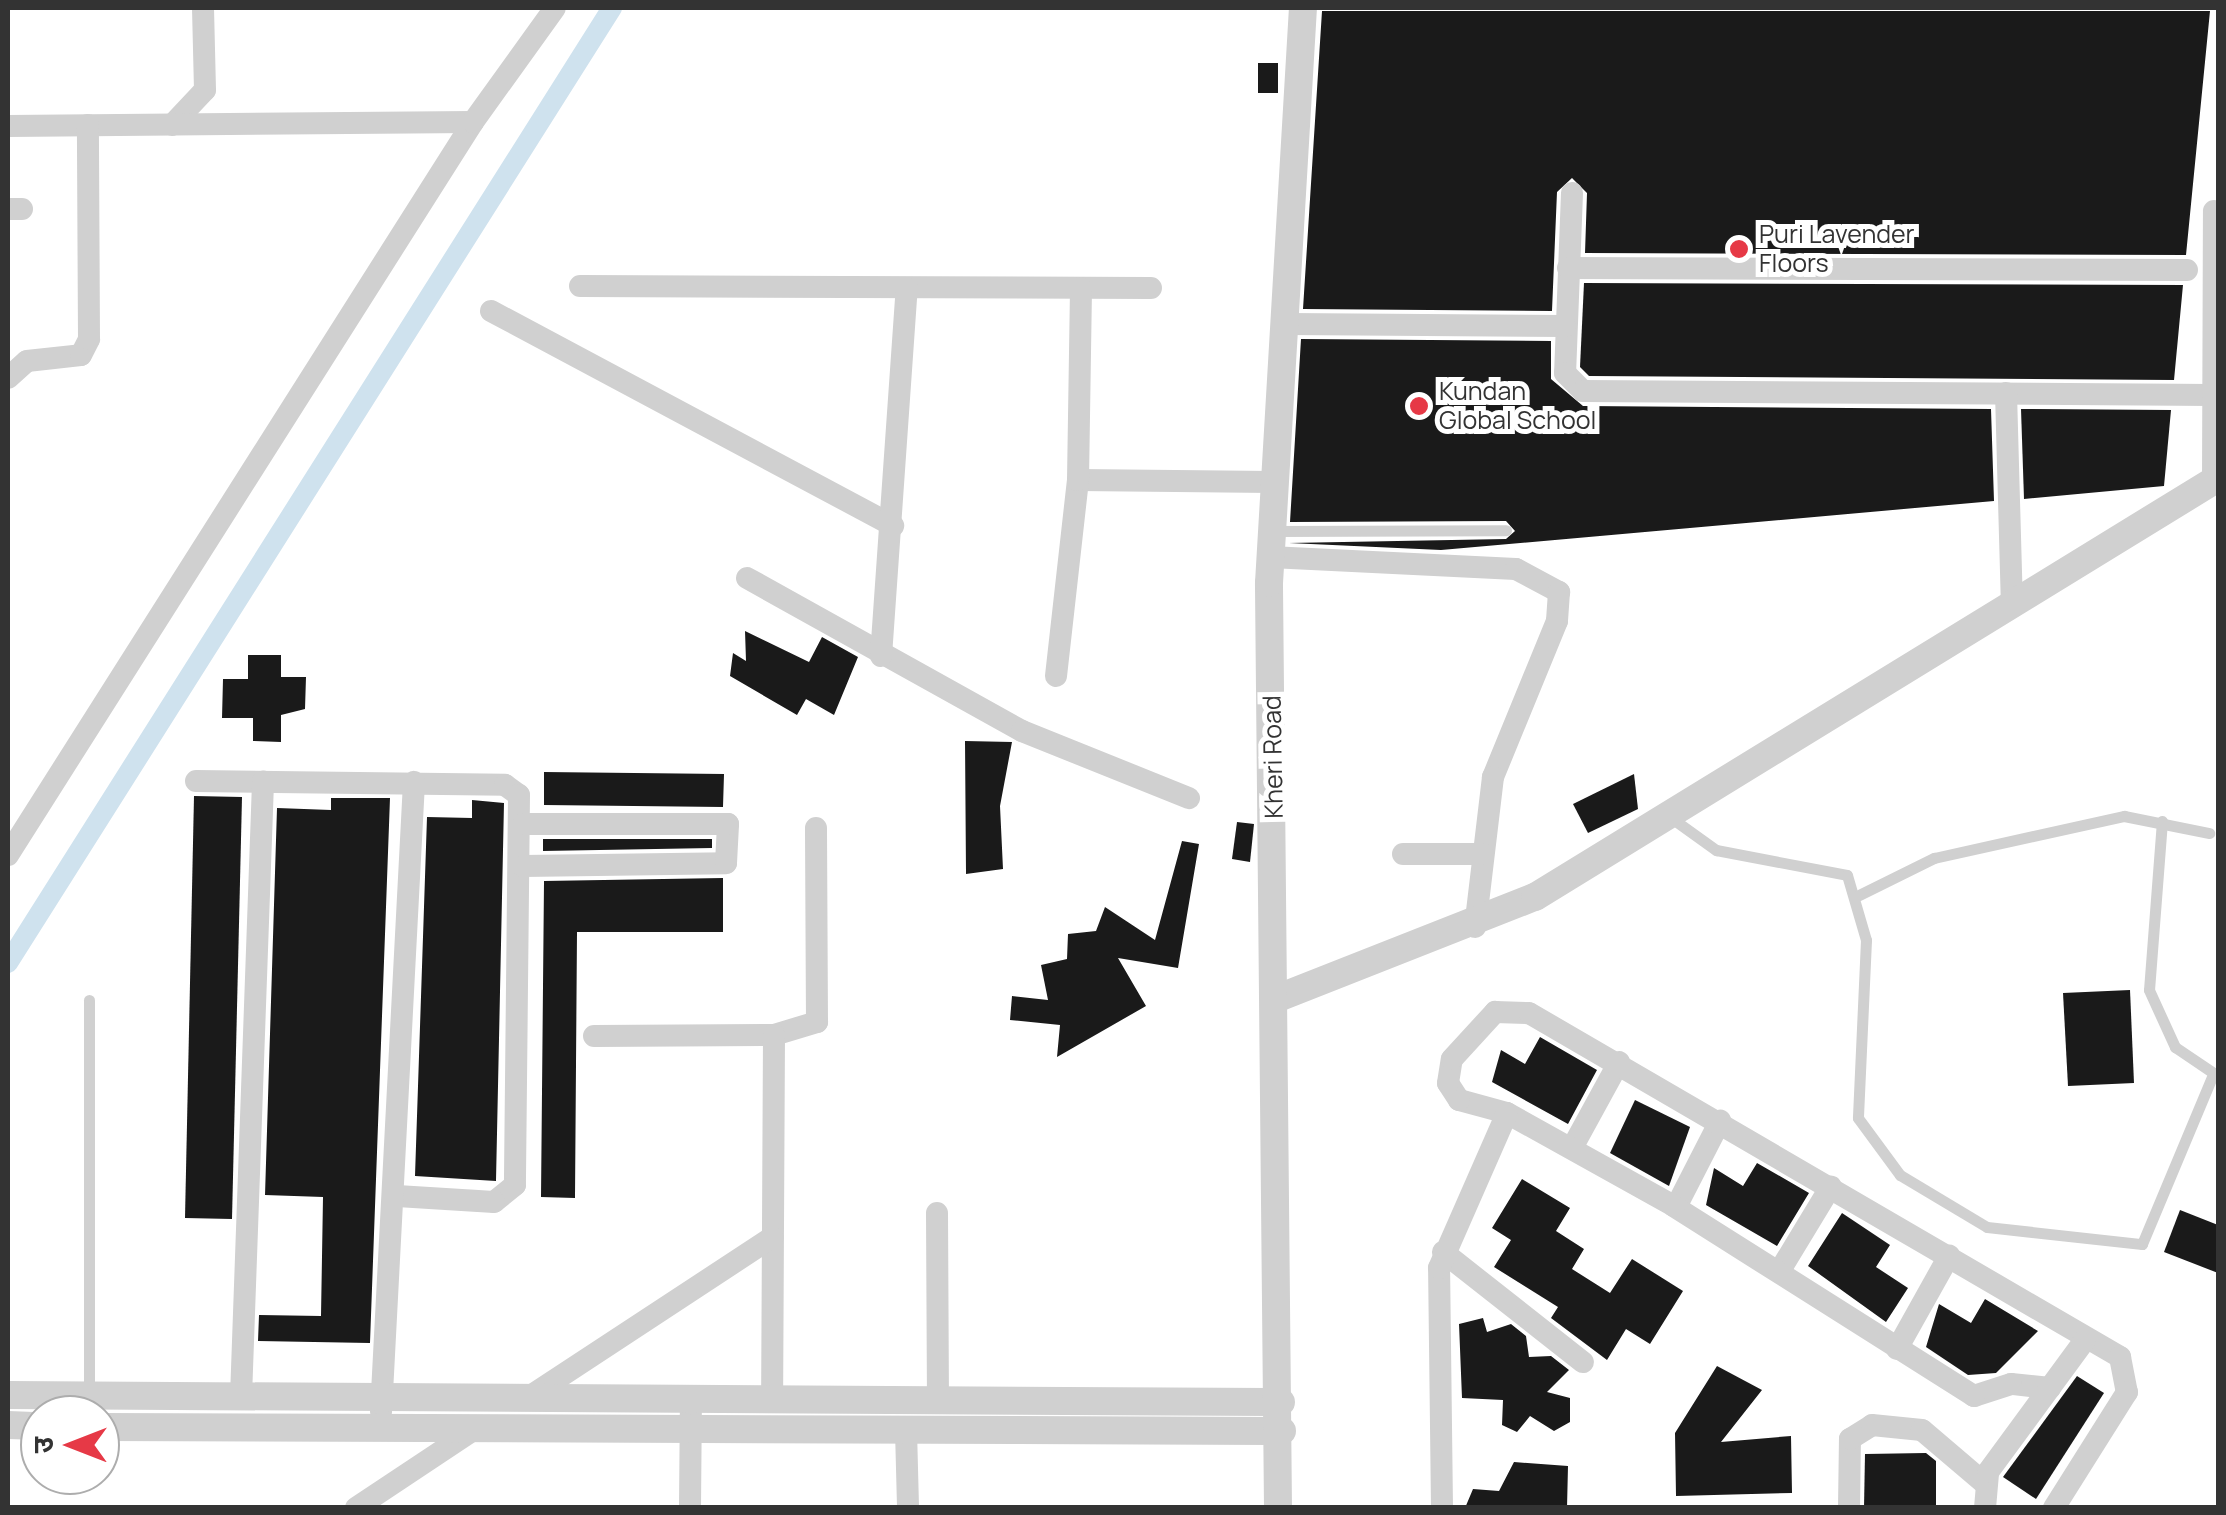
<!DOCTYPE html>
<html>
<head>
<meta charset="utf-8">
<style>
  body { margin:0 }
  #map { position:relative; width:2226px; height:1515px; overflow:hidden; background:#fff; font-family:Manrope,"Noto Sans Devanagari",sans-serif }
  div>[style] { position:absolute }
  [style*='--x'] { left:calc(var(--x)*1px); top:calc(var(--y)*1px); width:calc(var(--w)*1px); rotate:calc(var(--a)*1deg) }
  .canal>* { height:20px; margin:-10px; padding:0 10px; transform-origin:10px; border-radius:10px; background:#cfe2ee }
  .building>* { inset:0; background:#1a1a1a }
  .service>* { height:11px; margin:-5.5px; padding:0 5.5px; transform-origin:5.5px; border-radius:5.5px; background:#d0d0d0 }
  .minor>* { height:22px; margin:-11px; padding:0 11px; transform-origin:11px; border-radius:11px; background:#d0d0d0 }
  .tertiary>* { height:28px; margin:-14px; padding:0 14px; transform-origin:14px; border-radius:14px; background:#d0d0d0 }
  .dots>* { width:28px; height:28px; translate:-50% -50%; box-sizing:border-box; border:5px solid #fff; border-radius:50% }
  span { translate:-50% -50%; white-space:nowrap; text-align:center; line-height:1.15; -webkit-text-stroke:10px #fff; paint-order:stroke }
  .poi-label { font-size:25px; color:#333 }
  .left { translate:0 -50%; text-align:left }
  .street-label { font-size:25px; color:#333 }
  .frame { position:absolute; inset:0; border:10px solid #333; pointer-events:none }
  .north { position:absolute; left:20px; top:1395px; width:100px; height:100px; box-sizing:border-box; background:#fff; border:2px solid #adadad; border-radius:50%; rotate:270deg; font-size:28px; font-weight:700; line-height:40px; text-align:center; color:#333 }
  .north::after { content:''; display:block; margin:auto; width:35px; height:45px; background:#e63946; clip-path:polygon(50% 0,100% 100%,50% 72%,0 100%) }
</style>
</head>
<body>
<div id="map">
  <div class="canal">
    <i style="--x:8;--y:963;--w:1130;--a:-57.69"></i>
  </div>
  <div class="building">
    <i style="clip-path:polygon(1322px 11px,2210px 11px,2186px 255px,1585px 253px,1587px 193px,1572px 178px,1557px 192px,1552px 311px,1303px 309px)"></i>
    <i style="clip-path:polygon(1258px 63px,1278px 63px,1278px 93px,1258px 93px)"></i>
    <i style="clip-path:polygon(1584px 283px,2183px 285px,2174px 380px,1589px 376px,1580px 367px)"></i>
    <i style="clip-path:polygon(1301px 339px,1551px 341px,1551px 379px,1583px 406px,1991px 409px,1994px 501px,1441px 550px,1289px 543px,1506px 539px,1515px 531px,1506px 521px,1290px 522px)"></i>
    <i style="clip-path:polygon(2021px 409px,2171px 410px,2164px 486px,2024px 499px)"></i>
    <i style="clip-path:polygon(745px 631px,809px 662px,822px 637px,858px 657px,834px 715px,806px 699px,797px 715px,730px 676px,733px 653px,746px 661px)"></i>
    <i style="clip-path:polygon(248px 655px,281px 655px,281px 677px,306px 677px,305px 709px,281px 715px,281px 742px,253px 741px,253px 718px,222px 718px,223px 679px,248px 679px)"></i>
    <i style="clip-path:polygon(965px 741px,1012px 742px,1000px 806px,1003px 869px,966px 874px)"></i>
    <i style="clip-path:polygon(544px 772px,724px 774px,723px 807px,544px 805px)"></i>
    <i style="clip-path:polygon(1634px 774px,1638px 809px,1588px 833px,1573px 804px)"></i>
    <i style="clip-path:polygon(194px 796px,242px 797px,232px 1219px,185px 1218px)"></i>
    <i style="clip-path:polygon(331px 798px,390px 798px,370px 1343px,258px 1341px,259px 1315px,321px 1316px,323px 1197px,265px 1195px,277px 808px,331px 810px)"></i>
    <i style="clip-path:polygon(472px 800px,504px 803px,496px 1181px,415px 1176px,427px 817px,472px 818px)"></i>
    <i style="clip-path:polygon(1237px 822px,1254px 824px,1250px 862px,1232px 859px)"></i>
    <i style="clip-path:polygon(543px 839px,712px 839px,712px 848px,543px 851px)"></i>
    <i style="clip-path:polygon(1182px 841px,1199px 844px,1178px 968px,1118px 958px,1146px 1006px,1057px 1057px,1060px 1025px,1010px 1020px,1012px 996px,1048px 1000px,1041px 965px,1067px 959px,1068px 934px,1096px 931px,1105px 907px,1155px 940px)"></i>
    <i style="clip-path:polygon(723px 878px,723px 932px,577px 932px,575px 1198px,541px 1197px,544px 881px)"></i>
    <i style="clip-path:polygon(2130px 990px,2134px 1083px,2068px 1086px,2063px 993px)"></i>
    <i style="clip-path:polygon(1540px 1037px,1597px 1070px,1568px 1124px,1492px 1082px,1501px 1050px,1525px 1064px)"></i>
    <i style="clip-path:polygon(1635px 1100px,1690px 1127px,1669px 1186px,1610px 1153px)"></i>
    <i style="clip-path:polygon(1757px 1163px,1809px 1193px,1777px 1246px,1706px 1205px,1714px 1168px,1743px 1186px)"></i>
    <i style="clip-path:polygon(1522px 1179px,1570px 1208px,1556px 1231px,1584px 1249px,1572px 1269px,1610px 1293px,1632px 1259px,1683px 1291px,1650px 1344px,1626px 1329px,1607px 1360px,1551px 1318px,1558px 1307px,1494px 1267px,1511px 1240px,1492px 1228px)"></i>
    <i style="clip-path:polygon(2180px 1210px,2218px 1225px,2218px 1273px,2164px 1252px)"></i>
    <i style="clip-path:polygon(1842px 1213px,1890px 1245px,1876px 1267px,1908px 1288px,1886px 1322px,1808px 1266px)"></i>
    <i style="clip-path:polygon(1985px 1299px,2038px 1331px,1996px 1373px,1968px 1375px,1926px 1347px,1939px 1304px,1971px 1323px)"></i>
    <i style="clip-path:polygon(1483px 1318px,1487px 1332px,1511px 1324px,1526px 1336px,1529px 1357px,1551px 1356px,1569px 1370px,1547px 1392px,1570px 1398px,1570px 1422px,1554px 1431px,1530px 1416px,1517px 1432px,1502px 1425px,1503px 1400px,1462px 1398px,1459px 1324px)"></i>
    <i style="clip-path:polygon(1717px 1366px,1762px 1390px,1721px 1442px,1791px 1436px,1792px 1493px,1676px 1496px,1675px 1433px)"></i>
    <i style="clip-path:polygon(2077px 1376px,2104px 1393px,2036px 1499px,2003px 1477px)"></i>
    <i style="clip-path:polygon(1926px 1453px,1936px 1461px,1936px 1508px,1864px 1508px,1865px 1454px)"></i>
    <i style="clip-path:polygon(1514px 1462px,1568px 1466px,1567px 1508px,1465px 1508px,1473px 1489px,1499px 1491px)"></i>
  </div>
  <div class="service">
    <i style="--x:1275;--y:531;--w:231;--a:-0.2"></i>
    <i style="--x:1670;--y:817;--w:57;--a:35.7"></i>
    <i style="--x:1716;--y:850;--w:133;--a:10.8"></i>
    <i style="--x:1847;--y:875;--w:68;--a:73.7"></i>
    <i style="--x:1866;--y:940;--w:178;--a:92.6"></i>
    <i style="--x:1858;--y:1118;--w:71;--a:53.6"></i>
    <i style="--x:1900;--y:1175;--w:101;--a:30.9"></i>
    <i style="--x:1987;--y:1227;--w:156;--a:6.3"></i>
    <i style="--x:2142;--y:1244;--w:184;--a:-67.3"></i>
    <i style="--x:2162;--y:821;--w:169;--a:94.4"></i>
    <i style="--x:2149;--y:990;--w:63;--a:65.5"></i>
    <i style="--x:2175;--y:1047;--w:52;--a:34"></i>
    <i style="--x:1859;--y:895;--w:84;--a:-26.3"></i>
    <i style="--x:1934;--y:858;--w:195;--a:-12.5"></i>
    <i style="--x:2124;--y:816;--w:87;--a:11.3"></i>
    <i style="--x:89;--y:1000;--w:415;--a:90"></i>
  </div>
  <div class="minor">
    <i style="--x:172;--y:125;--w:48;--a:-46.7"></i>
    <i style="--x:205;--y:90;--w:82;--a:-91.4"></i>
    <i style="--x:8;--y:126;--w:465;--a:-0.5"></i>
    <i style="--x:1572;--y:193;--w:180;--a:92.2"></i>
    <i style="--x:1565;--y:373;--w:25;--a:45"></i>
    <i style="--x:1583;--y:391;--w:630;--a:0.36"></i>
    <i style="--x:8;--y:209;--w:14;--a:0"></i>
    <i style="--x:1568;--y:268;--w:619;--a:0.19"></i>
    <i style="--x:580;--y:286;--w:571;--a:0.2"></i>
    <i style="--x:491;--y:311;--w:456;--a:28.1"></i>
    <i style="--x:1288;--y:324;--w:277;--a:0.4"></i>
    <i style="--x:8;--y:378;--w:25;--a:-42"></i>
    <i style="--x:27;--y:361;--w:54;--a:-6.3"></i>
    <i style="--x:81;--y:355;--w:18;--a:-63"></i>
    <i style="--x:89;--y:339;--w:214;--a:-90.3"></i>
    <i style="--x:2006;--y:393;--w:209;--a:88.4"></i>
    <i style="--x:1078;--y:480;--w:194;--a:0.6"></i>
    <i style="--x:2213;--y:482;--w:271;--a:-89.8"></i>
    <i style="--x:1270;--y:557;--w:246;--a:2.8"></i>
    <i style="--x:1516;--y:569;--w:49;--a:28.1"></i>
    <i style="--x:1559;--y:592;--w:29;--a:94"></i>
    <i style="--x:1557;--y:621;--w:169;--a:112.3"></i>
    <i style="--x:1493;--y:777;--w:151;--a:96.8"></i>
    <i style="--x:747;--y:578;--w:315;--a:29.1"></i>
    <i style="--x:1022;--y:731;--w:180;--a:21.9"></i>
    <i style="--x:881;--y:656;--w:369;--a:-86"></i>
    <i style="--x:1056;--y:676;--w:197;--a:-83.6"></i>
    <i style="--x:1078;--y:480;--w:192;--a:-89.1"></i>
    <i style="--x:196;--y:781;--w:309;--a:0.7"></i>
    <i style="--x:505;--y:785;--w:17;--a:36"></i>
    <i style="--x:519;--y:795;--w:390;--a:90.6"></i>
    <i style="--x:515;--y:1185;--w:27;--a:141"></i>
    <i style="--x:494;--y:1202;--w:97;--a:-176.5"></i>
    <i style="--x:1403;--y:854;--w:79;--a:0"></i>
    <i style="--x:8;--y:855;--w:868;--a:-57.61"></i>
    <i style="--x:473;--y:122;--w:140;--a:-54.3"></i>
    <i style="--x:523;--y:866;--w:203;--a:-0.8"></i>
    <i style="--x:726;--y:863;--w:39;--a:-87"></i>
    <i style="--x:728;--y:824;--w:204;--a:180"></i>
    <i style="--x:774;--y:1035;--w:45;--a:-16.8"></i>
    <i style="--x:817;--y:1022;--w:194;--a:-90.3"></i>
    <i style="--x:594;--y:1036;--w:180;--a:-0.3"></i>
    <i style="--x:774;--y:1035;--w:363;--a:90.3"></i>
    <i style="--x:1572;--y:1148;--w:98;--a:-61.3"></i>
    <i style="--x:1676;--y:1207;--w:97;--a:-62.9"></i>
    <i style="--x:937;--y:1213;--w:186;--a:89.7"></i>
    <i style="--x:1443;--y:1252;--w:178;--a:38.2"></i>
    <i style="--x:1779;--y:1272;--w:100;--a:-58.8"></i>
    <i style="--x:1897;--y:1349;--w:107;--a:-60.8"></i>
    <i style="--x:2050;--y:1388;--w:39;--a:-174"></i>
    <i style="--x:2011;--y:1384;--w:39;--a:162"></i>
    <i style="--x:1974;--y:1396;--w:355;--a:-147.7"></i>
    <i style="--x:1674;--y:1206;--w:191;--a:-150.9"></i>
    <i style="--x:1507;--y:1113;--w:50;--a:-164.8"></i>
    <i style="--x:1459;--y:1100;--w:20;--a:-123"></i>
    <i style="--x:1448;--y:1083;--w:24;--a:-81"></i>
    <i style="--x:1452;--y:1059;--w:64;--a:-47.5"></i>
    <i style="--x:1495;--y:1012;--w:34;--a:2"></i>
    <i style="--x:1529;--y:1013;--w:684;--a:30.2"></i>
    <i style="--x:2120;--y:1357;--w:36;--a:79"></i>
    <i style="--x:2127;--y:1392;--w:137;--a:122.2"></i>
    <i style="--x:241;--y:1397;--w:616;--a:-87.95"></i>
    <i style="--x:526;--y:1399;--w:295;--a:-33.3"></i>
    <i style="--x:381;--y:1412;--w:631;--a:-87"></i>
    <i style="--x:906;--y:1430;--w:78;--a:88.5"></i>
    <i style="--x:356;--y:1508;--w:146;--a:-33.6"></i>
    <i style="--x:690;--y:1508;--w:110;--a:-89.5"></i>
    <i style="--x:1442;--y:1508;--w:240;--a:-90.7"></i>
    <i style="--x:1439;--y:1268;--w:169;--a:-66.3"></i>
    <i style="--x:1849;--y:1508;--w:69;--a:-89.2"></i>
    <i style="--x:1850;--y:1439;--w:26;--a:-32"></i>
    <i style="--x:1872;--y:1425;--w:50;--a:5.7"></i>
    <i style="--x:1922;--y:1430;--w:80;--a:40.4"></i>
    <i style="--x:1985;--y:1508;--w:36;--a:-85"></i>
    <i style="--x:1988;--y:1472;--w:164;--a:-53.7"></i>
  </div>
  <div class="tertiary">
    <i style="--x:1278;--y:998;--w:276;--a:-21.5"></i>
    <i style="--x:1535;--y:897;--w:801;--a:-31.53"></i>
    <i style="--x:8;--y:1395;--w:1273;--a:0.32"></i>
    <i style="--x:8;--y:1425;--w:32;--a:2"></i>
    <i style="--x:100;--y:1427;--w:1182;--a:0.19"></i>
    <i style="--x:1278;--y:1508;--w:925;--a:-90.56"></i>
    <i style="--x:1269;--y:583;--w:576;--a:-86.62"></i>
  </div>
  <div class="dots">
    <i style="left:1739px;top:249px;background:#e63946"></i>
    <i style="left:1419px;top:406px;background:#e63946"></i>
  </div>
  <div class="poi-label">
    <span class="left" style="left:1759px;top:249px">Puri Lavender<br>Floors</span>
    <span class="left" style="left:1439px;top:406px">Kundan<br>Global School</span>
  </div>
  <div class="street-label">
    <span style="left:1273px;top:757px;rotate:-91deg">Kheri Road</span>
  </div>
  <div class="frame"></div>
  <div class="north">उ</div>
</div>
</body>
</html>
